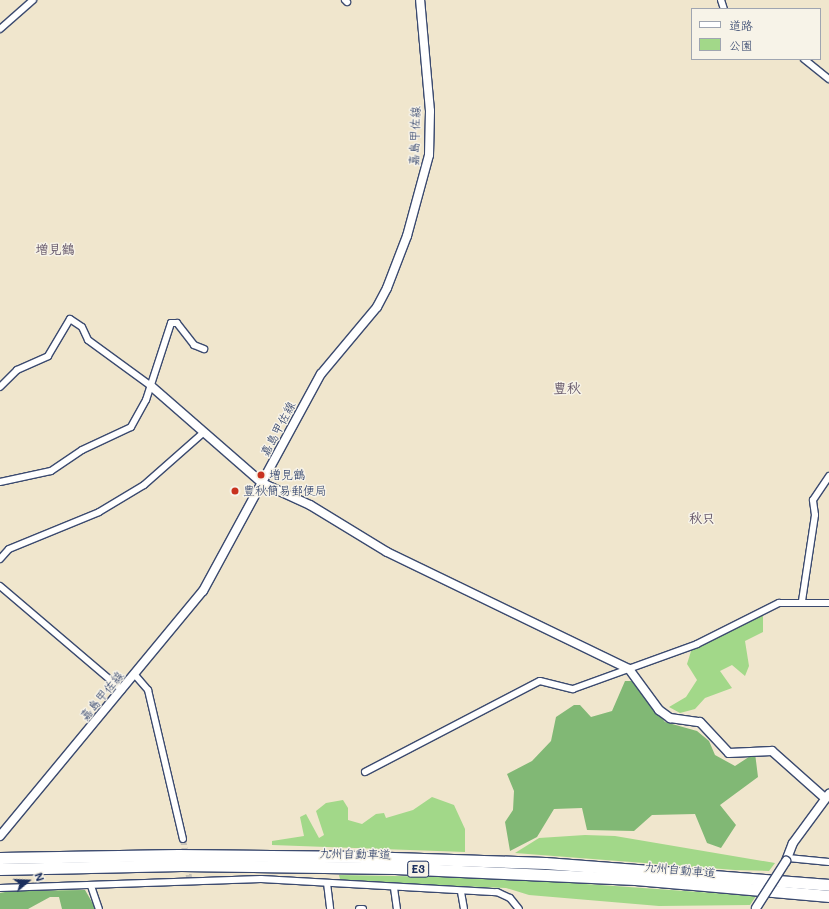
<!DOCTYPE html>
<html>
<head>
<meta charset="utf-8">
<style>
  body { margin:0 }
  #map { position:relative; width:829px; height:909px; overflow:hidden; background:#f0e6cd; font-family:Mali,"Klee One",sans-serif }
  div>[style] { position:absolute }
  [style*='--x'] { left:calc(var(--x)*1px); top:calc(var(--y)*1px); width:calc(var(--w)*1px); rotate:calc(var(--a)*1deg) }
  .green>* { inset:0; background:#a2d889 }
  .forest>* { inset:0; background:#81b875 }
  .street-tunnel>* { height:6px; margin-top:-3px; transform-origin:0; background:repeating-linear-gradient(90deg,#c5c1b7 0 6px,transparent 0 9px) }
  .roads { filter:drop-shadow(1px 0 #3b4a6f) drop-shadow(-1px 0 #3b4a6f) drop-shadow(0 1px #3b4a6f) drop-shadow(0 -1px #3b4a6f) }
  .street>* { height:6px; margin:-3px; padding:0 3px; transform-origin:3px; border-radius:3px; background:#fff }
  .secondary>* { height:8px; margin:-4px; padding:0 4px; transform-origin:4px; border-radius:4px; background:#fff }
  .highway>* { height:11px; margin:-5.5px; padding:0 5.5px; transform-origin:5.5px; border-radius:5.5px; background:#fff }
  .bridges { filter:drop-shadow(1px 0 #3b4a6f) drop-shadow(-1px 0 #3b4a6f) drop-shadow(0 1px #3b4a6f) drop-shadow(0 -1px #3b4a6f) }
  .secondary-bridge>* { height:8px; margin:-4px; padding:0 4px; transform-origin:4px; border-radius:4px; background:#fff }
  .dots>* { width:11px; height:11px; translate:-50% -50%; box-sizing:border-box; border:2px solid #f7f3e8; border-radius:50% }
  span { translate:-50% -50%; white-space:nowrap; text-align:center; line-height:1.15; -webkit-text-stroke:3px #f7f3e8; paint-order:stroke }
  .shield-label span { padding:1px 3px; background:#f7f3e8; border:1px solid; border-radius:3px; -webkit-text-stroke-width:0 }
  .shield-label { font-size:11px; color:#1b2f5e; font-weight:700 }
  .street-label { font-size:12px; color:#1b2f5e }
  .poi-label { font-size:12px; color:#1b2f5e }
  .left { translate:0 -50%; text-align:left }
  .neighbourhood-label { font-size:13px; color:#635568; font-weight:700 }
  .quarter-label { font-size:14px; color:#635568; font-weight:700 }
  .legend { position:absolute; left:691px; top:8px; width:130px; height:52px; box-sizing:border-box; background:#f7f3e8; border:1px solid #9fa5b1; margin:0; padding:5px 7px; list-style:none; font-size:12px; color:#1b2f5e }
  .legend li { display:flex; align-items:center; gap:8px; height:20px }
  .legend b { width:20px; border:1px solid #9fa5b1 }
  .north { position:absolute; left:8px; top:861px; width:40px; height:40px; -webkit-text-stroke:3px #f7f3e8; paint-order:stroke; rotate:71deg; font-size:11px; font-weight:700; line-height:16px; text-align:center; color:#1b2f5e }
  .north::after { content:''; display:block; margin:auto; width:14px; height:18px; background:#1b2f5e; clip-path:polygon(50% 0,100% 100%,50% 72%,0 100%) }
</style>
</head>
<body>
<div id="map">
  <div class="green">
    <i style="clip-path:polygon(763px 614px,763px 632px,745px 641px,749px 666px,745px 676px,732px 665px,720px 671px,732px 688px,705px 698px,695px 709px,680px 713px,669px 707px,686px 697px,697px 680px,687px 664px,692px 648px)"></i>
    <i style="clip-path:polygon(432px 797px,454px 805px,465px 829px,465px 852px,272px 845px,272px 841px,304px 836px,300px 817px,306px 814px,319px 838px,324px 835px,316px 811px,326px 803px,343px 800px,348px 808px,348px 820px,362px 824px,376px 814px,384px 813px,386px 818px,413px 810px)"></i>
    <i style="clip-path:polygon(585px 835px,615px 836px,775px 863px,769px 871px,735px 870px,515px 853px,539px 838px)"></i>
    <i style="clip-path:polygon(339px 875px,500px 878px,756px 896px,750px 905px,659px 906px,529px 895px,506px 888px,354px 882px,340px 879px)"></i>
  </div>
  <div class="forest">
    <i style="clip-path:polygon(625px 681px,633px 681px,665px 722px,697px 731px,709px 741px,715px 755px,735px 766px,755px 753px,758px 777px,720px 805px,736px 825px,721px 848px,707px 843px,695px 814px,652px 815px,634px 831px,587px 830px,582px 808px,554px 809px,537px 837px,510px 851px,505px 822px,513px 810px,514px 791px,507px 774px,532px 761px,551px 741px,556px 717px,574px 705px,580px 705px,591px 717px,612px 711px)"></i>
    <i style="clip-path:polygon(85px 890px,96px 909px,62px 909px,59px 897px,50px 897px,28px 909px,0 909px,0 893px,10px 891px)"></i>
  </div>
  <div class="street-tunnel">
    <i style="--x:183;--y:839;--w:39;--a:81"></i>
  </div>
  <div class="roads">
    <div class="street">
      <i style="--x:345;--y:0;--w:3;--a:45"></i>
      <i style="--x:721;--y:0;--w:9;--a:72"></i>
      <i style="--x:0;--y:29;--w:44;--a:-41.3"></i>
      <i style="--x:804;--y:59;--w:32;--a:39"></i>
      <i style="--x:0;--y:387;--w:24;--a:-45"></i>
      <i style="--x:17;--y:370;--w:34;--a:-24"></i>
      <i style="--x:48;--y:356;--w:43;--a:-59.3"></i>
      <i style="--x:70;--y:319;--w:14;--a:34"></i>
      <i style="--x:82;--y:327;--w:14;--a:65"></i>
      <i style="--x:88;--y:340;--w:78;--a:36.1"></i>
      <i style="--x:0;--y:482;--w:52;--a:-12.2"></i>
      <i style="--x:51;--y:471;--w:37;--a:-34"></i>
      <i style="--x:82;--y:450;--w:54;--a:-25.1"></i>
      <i style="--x:131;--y:427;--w:31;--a:-61"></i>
      <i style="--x:146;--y:400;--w:81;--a:-72"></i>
      <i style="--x:171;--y:323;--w:6;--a:0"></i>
      <i style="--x:177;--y:323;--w:28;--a:52"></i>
      <i style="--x:194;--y:345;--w:11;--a:22"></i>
      <i style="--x:0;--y:559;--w:13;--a:-48"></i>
      <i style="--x:9;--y:549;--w:97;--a:-22.3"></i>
      <i style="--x:99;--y:512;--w:52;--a:-31"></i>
      <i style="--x:144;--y:485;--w:79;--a:-41.4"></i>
      <i style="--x:0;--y:586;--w:160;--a:40.4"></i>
      <i style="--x:802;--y:601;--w:87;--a:-81.4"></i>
      <i style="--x:815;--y:515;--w:15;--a:-98"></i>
      <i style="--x:813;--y:500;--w:29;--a:-56"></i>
      <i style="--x:135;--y:675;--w:20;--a:49"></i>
      <i style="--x:148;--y:690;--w:153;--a:76.8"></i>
      <i style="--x:365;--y:772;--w:197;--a:-27.5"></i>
      <i style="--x:540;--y:681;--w:34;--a:14"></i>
      <i style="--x:573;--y:689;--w:132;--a:-19.9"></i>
      <i style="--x:697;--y:644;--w:92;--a:-26.6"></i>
      <i style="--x:779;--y:603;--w:50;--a:0"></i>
      <i style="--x:788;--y:858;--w:41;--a:5.6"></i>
      <i style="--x:327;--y:883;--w:26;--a:83"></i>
      <i style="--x:91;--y:886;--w:24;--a:71"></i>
      <i style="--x:0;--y:888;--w:261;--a:-2"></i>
      <i style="--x:261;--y:879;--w:236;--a:3.2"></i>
      <i style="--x:497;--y:892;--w:14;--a:25"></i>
      <i style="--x:510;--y:898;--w:14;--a:51"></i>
      <i style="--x:394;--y:888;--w:21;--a:82"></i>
      <i style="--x:461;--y:892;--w:17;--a:80"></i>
      <i style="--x:359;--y:909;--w:4;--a:0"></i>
    </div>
    <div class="secondary">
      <i style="--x:151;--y:386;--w:147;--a:41.1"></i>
      <i style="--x:262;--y:483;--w:53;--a:24.6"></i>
      <i style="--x:310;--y:505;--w:90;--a:31.4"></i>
      <i style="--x:387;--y:552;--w:269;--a:25.8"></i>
      <i style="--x:629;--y:669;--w:51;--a:53.8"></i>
      <i style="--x:659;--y:710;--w:14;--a:36"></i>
      <i style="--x:670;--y:718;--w:30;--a:8"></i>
      <i style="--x:700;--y:722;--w:42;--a:46.9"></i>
      <i style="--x:729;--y:753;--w:43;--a:-2.7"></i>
      <i style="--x:772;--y:751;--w:71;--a:41.6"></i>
      <i style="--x:0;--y:836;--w:318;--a:-50.4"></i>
      <i style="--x:203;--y:591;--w:247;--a:-61.5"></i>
      <i style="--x:321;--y:374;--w:87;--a:-50.1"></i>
      <i style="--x:377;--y:307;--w:21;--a:-62"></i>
      <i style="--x:387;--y:288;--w:56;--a:-69"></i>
      <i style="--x:407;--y:236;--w:84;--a:-74.8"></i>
      <i style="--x:429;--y:155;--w:44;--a:-88.7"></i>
      <i style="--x:430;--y:111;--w:111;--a:-95.1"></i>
      <i style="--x:786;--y:861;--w:19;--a:-69"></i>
      <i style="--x:793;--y:843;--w:61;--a:-53.7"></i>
    </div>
    <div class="highway">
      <i style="--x:0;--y:858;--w:178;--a:-1"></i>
      <i style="--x:178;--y:855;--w:186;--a:0.6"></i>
      <i style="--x:364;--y:857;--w:181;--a:1.9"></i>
      <i style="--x:545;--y:863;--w:285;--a:4.4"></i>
      <i style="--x:0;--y:869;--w:181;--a:-1.3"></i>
      <i style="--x:181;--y:865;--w:214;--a:0.8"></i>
      <i style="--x:395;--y:868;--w:240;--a:2.6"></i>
      <i style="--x:635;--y:879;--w:195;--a:5"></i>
    </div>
  </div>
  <div class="bridges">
    <div class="secondary-bridge">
      <i style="--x:756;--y:908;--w:56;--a:-57.4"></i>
    </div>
  </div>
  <div class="dots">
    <i style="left:261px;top:475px;background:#c8321e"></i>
    <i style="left:235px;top:491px;background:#c8321e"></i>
  </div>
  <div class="shield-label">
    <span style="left:418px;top:869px">E3</span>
  </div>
  <div class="street-label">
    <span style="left:415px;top:136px;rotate:-88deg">嘉島甲佐線</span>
    <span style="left:278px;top:429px;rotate:-62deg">嘉島甲佐線</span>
    <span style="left:102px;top:696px;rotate:-50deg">嘉島甲佐線</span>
    <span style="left:355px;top:854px;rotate:1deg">九州自動車道</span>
    <span style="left:680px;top:870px;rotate:5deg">九州自動車道</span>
  </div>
  <div class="poi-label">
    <span class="left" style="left:269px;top:475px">増見鶴</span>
    <span class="left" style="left:243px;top:491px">豊秋簡易郵便局</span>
  </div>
  <div class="neighbourhood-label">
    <span style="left:55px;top:249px">増見鶴</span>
    <span style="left:702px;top:518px">秋只</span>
  </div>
  <div class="quarter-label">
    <span style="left:567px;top:388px">豊秋</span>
  </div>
  <ul class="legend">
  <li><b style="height:5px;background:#fff"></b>道路</li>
  <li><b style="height:11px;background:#a2d889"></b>公園</li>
  </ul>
  <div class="north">N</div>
</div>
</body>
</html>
